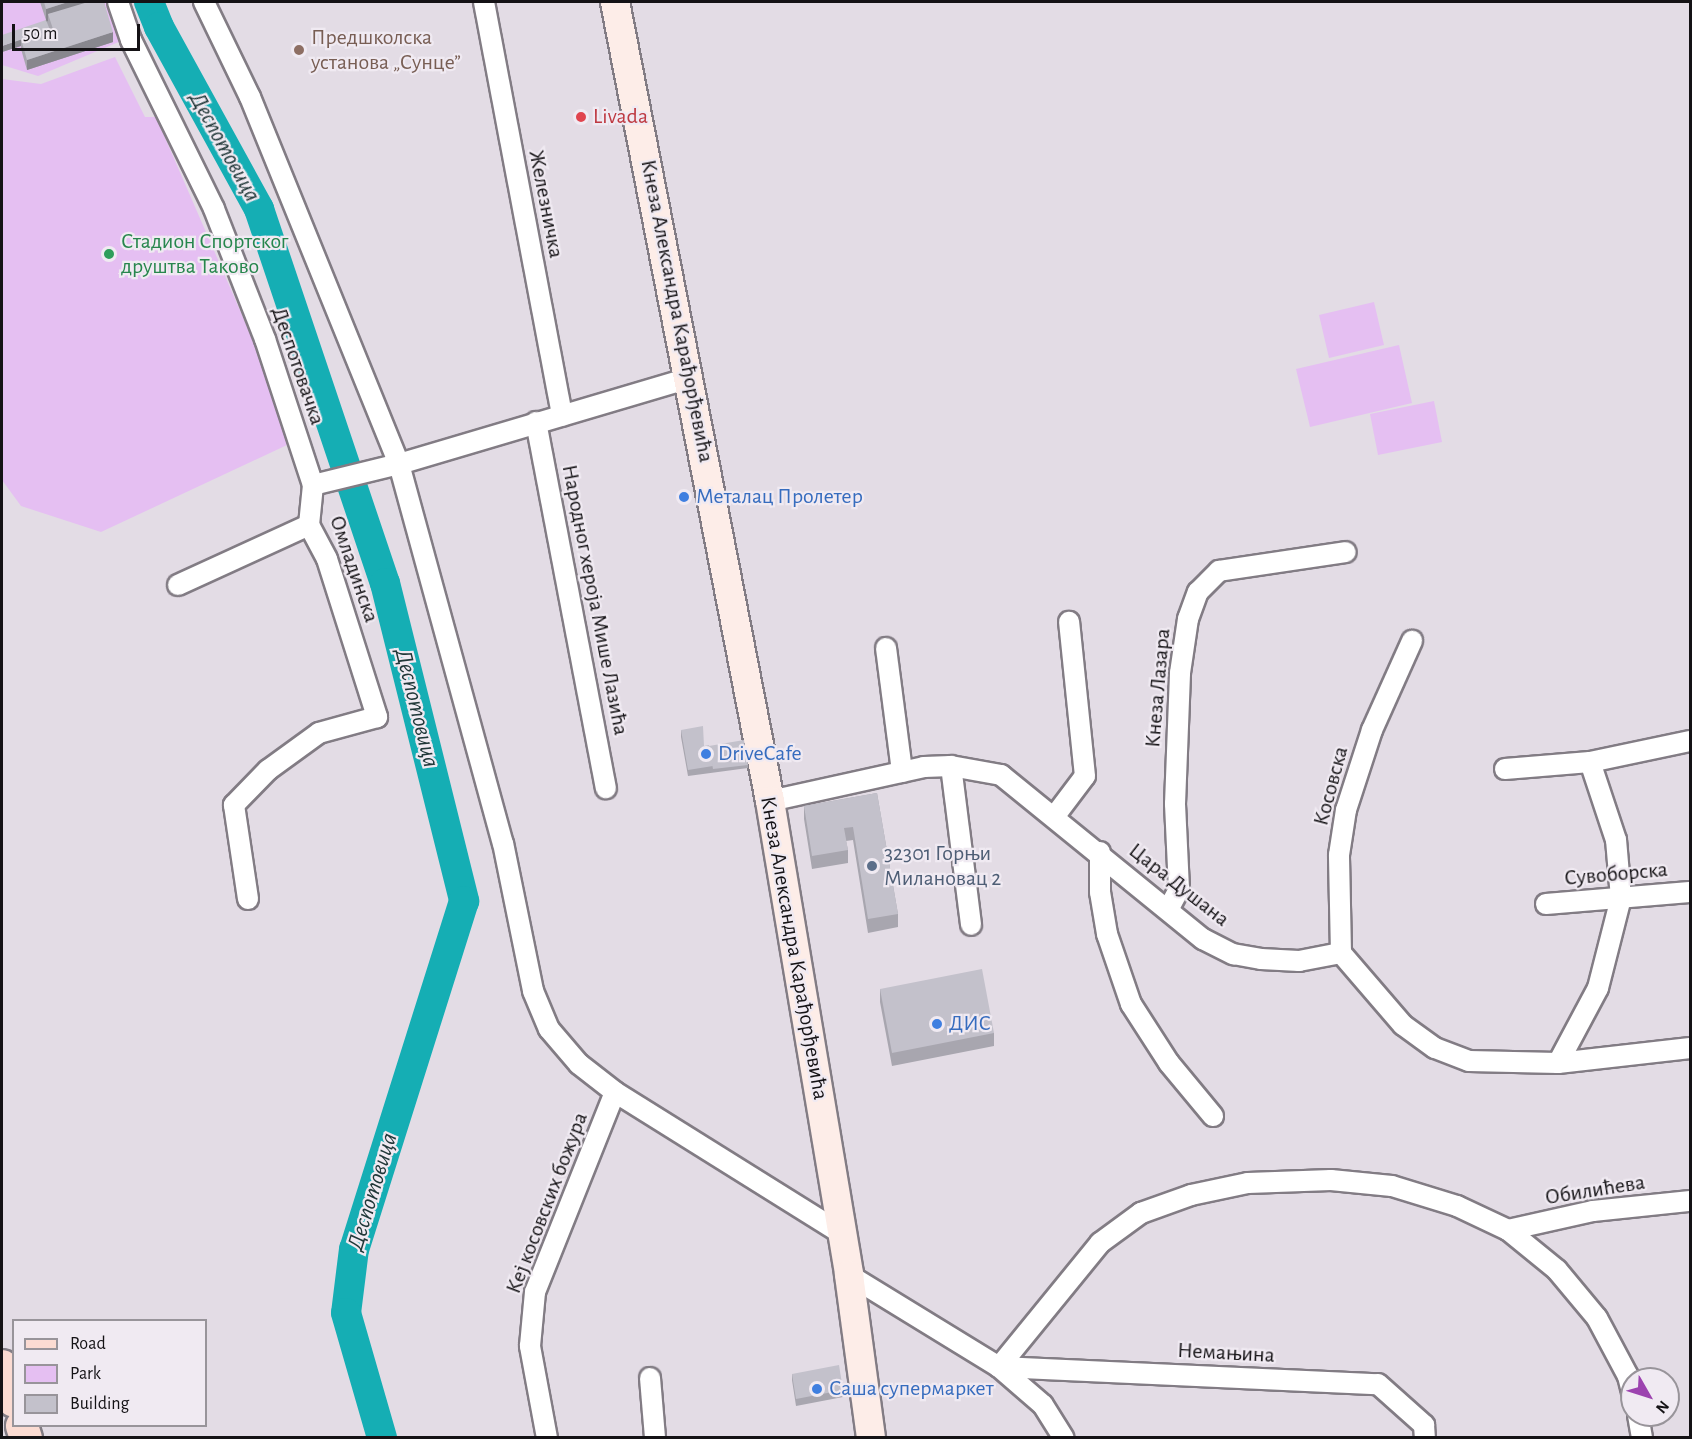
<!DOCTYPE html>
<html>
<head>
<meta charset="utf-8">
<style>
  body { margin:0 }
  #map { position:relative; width:1692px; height:1439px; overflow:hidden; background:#e3dce5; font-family:"Alegreya Sans",sans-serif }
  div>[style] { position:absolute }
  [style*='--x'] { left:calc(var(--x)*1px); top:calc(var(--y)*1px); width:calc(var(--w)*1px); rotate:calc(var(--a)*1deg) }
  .green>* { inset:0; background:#e5bff2 }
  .river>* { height:30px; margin:-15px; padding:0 15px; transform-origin:15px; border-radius:15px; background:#15aeb4 }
  .roads { filter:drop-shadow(2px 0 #827c84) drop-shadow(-2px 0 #827c84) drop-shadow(0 2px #827c84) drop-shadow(0 -2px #827c84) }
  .street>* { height:20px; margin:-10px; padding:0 10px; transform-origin:10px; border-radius:10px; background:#fff }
  .secondary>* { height:28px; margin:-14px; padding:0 14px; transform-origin:14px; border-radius:14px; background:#fdede8 }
  .primary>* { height:32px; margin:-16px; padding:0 16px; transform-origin:16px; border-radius:16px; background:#fbdbd2 }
  .wall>* { inset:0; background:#a8a6af }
  .shaded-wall>* { inset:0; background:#88878e }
  .building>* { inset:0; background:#c3c1cb }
  .dots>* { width:16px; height:16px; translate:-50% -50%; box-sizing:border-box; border:3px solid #f0eaf2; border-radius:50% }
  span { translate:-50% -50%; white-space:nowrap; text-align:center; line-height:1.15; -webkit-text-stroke:4.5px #f0eaf2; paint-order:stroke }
  .education-label { font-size:22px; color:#785e54 }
  .left { translate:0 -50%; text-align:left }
  .health-label { font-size:22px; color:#be3a42 }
  .street-label { font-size:22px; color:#141215 }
  .leisure-label { font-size:22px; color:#27864d }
  .shop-label { font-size:22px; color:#366cbe }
  .service-label { font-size:22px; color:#4e5e75 }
  .water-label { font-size:24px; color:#213839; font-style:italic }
  .frame { position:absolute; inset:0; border:3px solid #141215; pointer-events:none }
  .legend { position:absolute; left:12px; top:1319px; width:195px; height:108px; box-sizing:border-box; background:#f0eaf2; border:2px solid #98949a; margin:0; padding:8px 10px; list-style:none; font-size:18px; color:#141215 }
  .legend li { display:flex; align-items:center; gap:12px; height:30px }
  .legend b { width:30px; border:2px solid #98949a }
  .north { position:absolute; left:1620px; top:1367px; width:60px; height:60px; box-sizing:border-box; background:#f0eaf2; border:2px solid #98949a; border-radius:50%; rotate:129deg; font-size:16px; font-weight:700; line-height:24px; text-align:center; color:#141215 }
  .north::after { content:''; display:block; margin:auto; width:21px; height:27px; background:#9c43af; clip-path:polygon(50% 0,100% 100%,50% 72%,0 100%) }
  .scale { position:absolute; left:12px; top:24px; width:128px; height:27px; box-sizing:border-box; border:3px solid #141215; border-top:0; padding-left:8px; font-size:18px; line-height:21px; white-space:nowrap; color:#141215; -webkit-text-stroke:4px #f0eaf2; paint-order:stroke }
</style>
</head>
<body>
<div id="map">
  <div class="green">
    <i style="clip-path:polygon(2px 2px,108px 2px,121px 41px,38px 76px,2px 65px)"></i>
    <i style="clip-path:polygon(115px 57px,145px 117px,156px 117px,275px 391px,287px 445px,101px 532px,21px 506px,2px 480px,2px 79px,41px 84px)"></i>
    <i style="clip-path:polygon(1374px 302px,1384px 345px,1329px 358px,1319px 315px)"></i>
    <i style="clip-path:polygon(1399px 345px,1412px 403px,1310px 427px,1296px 369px)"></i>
    <i style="clip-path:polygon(1434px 401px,1442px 442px,1378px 455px,1370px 414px)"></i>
  </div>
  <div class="river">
    <i style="--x:149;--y:2;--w:27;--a:68"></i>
    <i style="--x:159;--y:27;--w:208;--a:61.2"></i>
    <i style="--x:259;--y:209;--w:395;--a:71.4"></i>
    <i style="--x:385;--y:583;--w:328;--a:76"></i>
    <i style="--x:464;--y:901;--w:365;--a:107.5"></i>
    <i style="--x:354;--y:1249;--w:64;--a:97.1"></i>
    <i style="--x:346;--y:1313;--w:130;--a:73.9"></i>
  </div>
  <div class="roads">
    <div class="street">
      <i style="--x:118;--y:2;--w:40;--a:71.1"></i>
      <i style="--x:131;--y:40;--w:188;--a:63.8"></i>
      <i style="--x:214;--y:209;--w:140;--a:68.6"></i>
      <i style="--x:265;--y:339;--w:154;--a:71.8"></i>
      <i style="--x:313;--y:485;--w:40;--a:95.7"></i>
      <i style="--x:309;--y:525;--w:38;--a:62"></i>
      <i style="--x:327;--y:559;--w:166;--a:72.4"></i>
      <i style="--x:377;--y:717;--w:60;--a:164.6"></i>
      <i style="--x:319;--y:733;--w:63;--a:144"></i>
      <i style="--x:268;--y:770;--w:49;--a:134.2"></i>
      <i style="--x:234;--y:805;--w:95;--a:81.5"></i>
      <i style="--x:204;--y:2;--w:106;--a:64.2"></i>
      <i style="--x:250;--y:97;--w:396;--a:67.9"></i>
      <i style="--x:399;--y:464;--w:393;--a:74.7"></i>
      <i style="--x:503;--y:843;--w:151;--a:78.5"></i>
      <i style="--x:533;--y:991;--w:41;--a:67.2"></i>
      <i style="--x:549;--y:1029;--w:46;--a:49.4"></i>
      <i style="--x:579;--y:1064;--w:46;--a:37.9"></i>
      <i style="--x:615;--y:1092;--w:266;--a:32"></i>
      <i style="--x:484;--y:2;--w:421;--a:79.3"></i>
      <i style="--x:536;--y:422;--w:373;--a:79.2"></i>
      <i style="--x:313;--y:485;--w:89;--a:-13.7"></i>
      <i style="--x:399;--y:464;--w:303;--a:-16.5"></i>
      <i style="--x:178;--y:585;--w:144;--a:-24.6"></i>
      <i style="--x:886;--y:648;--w:125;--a:82.6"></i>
      <i style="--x:951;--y:766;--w:160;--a:82.8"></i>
      <i style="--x:1505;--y:769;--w:85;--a:-4.7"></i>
      <i style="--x:1590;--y:762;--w:102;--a:-11.9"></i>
      <i style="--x:770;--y:801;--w:158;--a:-12.4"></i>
      <i style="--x:924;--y:767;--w:27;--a:-2"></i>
      <i style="--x:951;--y:766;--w:51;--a:10.2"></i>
      <i style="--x:1001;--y:775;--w:260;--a:39.1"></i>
      <i style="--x:1203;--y:939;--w:34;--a:27"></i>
      <i style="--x:1233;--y:954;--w:28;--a:10"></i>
      <i style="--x:1261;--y:959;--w:38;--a:3"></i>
      <i style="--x:1299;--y:961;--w:43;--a:-10.8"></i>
      <i style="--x:1341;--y:953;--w:95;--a:49.3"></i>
      <i style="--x:1403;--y:1025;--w:39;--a:36"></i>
      <i style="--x:1435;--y:1048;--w:36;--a:21"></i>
      <i style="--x:1469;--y:1061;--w:89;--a:1.3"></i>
      <i style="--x:1558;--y:1063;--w:133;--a:-6.5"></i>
      <i style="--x:1054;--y:817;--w:51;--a:-52.9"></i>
      <i style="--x:1085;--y:776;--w:155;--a:-95.9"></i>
      <i style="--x:1100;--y:852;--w:40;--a:90"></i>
      <i style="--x:1100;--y:892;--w:43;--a:80.5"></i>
      <i style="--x:1107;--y:934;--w:74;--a:71.1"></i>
      <i style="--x:1131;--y:1004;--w:70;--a:57.2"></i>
      <i style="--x:1169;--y:1063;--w:69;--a:50.3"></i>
      <i style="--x:1546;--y:904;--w:144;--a:-4.8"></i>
      <i style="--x:1168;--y:910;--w:24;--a:-62"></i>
      <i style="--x:1179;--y:889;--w:85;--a:-92.7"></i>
      <i style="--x:1175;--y:804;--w:131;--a:-87.8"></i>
      <i style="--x:1180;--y:673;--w:55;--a:-81.6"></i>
      <i style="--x:1188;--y:619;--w:29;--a:-70"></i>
      <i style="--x:1198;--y:592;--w:30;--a:-45"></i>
      <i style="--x:1219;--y:571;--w:128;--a:-8.5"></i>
      <i style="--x:1341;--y:953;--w:98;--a:-91.2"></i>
      <i style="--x:1339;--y:855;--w:46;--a:-81.2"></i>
      <i style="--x:1346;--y:810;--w:84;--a:-72"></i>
      <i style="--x:1372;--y:730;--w:98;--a:-65.8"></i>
      <i style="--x:1558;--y:1063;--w:85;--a:-61.9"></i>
      <i style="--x:1598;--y:988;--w:93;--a:-75.7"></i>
      <i style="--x:1621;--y:898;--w:58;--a:-94.9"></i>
      <i style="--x:1616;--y:840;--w:82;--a:-108.4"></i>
      <i style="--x:1508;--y:1230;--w:87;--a:-12.6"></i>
      <i style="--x:1593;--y:1211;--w:98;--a:-5.9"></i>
      <i style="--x:849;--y:1275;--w:176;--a:31.5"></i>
      <i style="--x:999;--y:1367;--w:58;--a:40.8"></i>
      <i style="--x:1043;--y:1405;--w:39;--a:58"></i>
      <i style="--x:999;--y:1367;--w:160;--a:-50.8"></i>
      <i style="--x:1100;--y:1243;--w:51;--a:-36.2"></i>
      <i style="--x:1141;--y:1213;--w:53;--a:-19.8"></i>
      <i style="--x:1191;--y:1195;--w:58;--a:-11.9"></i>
      <i style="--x:1248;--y:1183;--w:83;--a:-2.1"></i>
      <i style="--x:1331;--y:1180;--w:61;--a:5.6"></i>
      <i style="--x:1392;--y:1186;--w:68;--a:17.1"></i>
      <i style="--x:1457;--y:1206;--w:56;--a:25.2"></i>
      <i style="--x:1508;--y:1230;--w:63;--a:39.2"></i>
      <i style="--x:1557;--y:1270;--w:62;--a:50.2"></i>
      <i style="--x:1597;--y:1318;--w:66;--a:61.9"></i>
      <i style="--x:1628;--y:1376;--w:16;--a:76"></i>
      <i style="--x:999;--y:1367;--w:379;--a:2.6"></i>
      <i style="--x:1378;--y:1384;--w:62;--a:41.7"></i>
      <i style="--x:1424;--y:1425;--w:13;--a:86"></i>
      <i style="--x:650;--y:1378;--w:60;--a:85.2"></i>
      <i style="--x:1638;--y:1415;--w:23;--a:80"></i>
      <i style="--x:547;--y:1438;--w:94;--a:-100.5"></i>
      <i style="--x:530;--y:1346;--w:54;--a:-84.7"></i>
      <i style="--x:535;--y:1292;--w:215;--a:-68.2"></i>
    </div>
    <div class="secondary">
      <i style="--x:615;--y:2;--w:814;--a:79.02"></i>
      <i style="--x:770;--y:801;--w:481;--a:80.5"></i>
      <i style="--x:849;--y:1275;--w:164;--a:82.3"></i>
    </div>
    <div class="primary">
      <i style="--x:2;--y:1366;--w:37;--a:71"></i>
      <i style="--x:22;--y:1426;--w:13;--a:72"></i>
    </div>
  </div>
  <div class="wall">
    <i style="clip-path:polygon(40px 2px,104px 2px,113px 42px,27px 70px,21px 49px,21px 46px,2px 52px,46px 20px)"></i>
    <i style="clip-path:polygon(681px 730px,704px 746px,709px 746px,748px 765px,748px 768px,688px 776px,681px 737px)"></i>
    <i style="clip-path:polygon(877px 793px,898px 914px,898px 927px,868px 933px,853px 840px,846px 841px,848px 850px,848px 863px,812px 869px,804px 819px,804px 806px)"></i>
    <i style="clip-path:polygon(880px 989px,994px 1033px,994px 1046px,892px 1066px,880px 1002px)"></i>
    <i style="clip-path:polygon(792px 1374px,843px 1390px,843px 1397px,796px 1406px,792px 1380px)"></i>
  </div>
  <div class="shaded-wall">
    <i style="clip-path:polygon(68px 2px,102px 2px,48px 14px,48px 21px,46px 22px,46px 9px)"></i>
    <i style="clip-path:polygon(113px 32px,113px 42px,27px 70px,27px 60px)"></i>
    <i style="clip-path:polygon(21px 39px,21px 46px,2px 52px,2px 46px)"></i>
  </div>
  <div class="building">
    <i style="clip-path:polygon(44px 2px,68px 2px,46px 9px)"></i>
    <i style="clip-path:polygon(88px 2px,104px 2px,113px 32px,27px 60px,21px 39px,53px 29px,48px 14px)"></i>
    <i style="clip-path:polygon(46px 20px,50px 30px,2px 46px,2px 35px)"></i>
    <i style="clip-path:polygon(703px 726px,704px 746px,709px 745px,713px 766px,688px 770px,681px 730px)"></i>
    <i style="clip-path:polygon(744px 740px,748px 765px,713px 769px,709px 746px)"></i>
    <i style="clip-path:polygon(877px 793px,898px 914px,868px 919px,853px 827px,844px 828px,848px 850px,812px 856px,804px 806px)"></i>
    <i style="clip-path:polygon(982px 969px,994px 1033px,892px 1053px,880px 989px)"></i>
    <i style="clip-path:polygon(839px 1365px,843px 1390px,796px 1399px,792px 1374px)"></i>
  </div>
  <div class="dots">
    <i style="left:299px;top:50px;background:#8d6e63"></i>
    <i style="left:581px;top:117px;background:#e0444e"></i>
    <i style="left:109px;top:254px;background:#2e9e5b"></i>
    <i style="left:684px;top:497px;background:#3f7fe0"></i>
    <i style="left:706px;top:754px;background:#3f7fe0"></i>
    <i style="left:872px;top:866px;background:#5c6f8a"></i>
    <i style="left:937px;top:1024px;background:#3f7fe0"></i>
    <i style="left:817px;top:1389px;background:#3f7fe0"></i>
  </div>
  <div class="education-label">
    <span class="left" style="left:311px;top:50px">Предшколска<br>установа „Сунце”</span>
  </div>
  <div class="health-label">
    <span class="left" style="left:593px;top:117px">Livada</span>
  </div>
  <div class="street-label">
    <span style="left:546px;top:204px;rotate:79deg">Железничка</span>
    <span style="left:677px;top:311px;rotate:79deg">Кнеза Александра Карађорђевића</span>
    <span style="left:298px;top:366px;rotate:71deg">Деспотовачка</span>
    <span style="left:354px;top:569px;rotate:71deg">Омладинска</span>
    <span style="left:595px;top:600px;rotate:79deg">Народног хероја Мише Лазића</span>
    <span style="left:1158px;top:688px;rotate:-85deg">Кнеза Лазара</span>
    <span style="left:1331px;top:786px;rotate:-75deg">Косовска</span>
    <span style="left:1616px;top:874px;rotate:-5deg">Сувоборска</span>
    <span style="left:1179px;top:885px;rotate:38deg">Цара Душана</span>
    <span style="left:794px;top:948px;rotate:80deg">Кнеза Александра Карађорђевића</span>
    <span style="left:1595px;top:1190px;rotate:-9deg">Обилићева</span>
    <span style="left:547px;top:1203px;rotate:-69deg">Кеј косовских божура</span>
    <span style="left:1226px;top:1353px;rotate:3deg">Немањина</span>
  </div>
  <div class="leisure-label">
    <span class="left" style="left:121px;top:254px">Стадион Спортског<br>друштва Таково</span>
  </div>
  <div class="shop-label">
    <span class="left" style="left:696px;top:497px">Металац Пролетер</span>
    <span class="left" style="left:718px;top:754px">DriveCafe</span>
    <span class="left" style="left:949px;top:1024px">ДИС</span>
    <span class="left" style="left:829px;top:1389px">Саша супермаркет</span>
  </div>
  <div class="service-label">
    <span class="left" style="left:884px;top:866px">32301 Горњи<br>Милановац 2</span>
  </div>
  <div class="water-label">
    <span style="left:224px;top:147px;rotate:61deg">Деспотовица</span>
    <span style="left:416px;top:708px;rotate:76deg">Деспотовица</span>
    <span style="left:373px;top:1192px;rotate:-73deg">Деспотовица</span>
  </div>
  <div class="frame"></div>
  <ul class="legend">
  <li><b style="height:8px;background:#fbdbd2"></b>Road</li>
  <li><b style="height:16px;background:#e5bff2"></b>Park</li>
  <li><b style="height:16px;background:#c3c1cb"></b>Building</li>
  </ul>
  <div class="north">N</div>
  <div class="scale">50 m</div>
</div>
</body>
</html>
